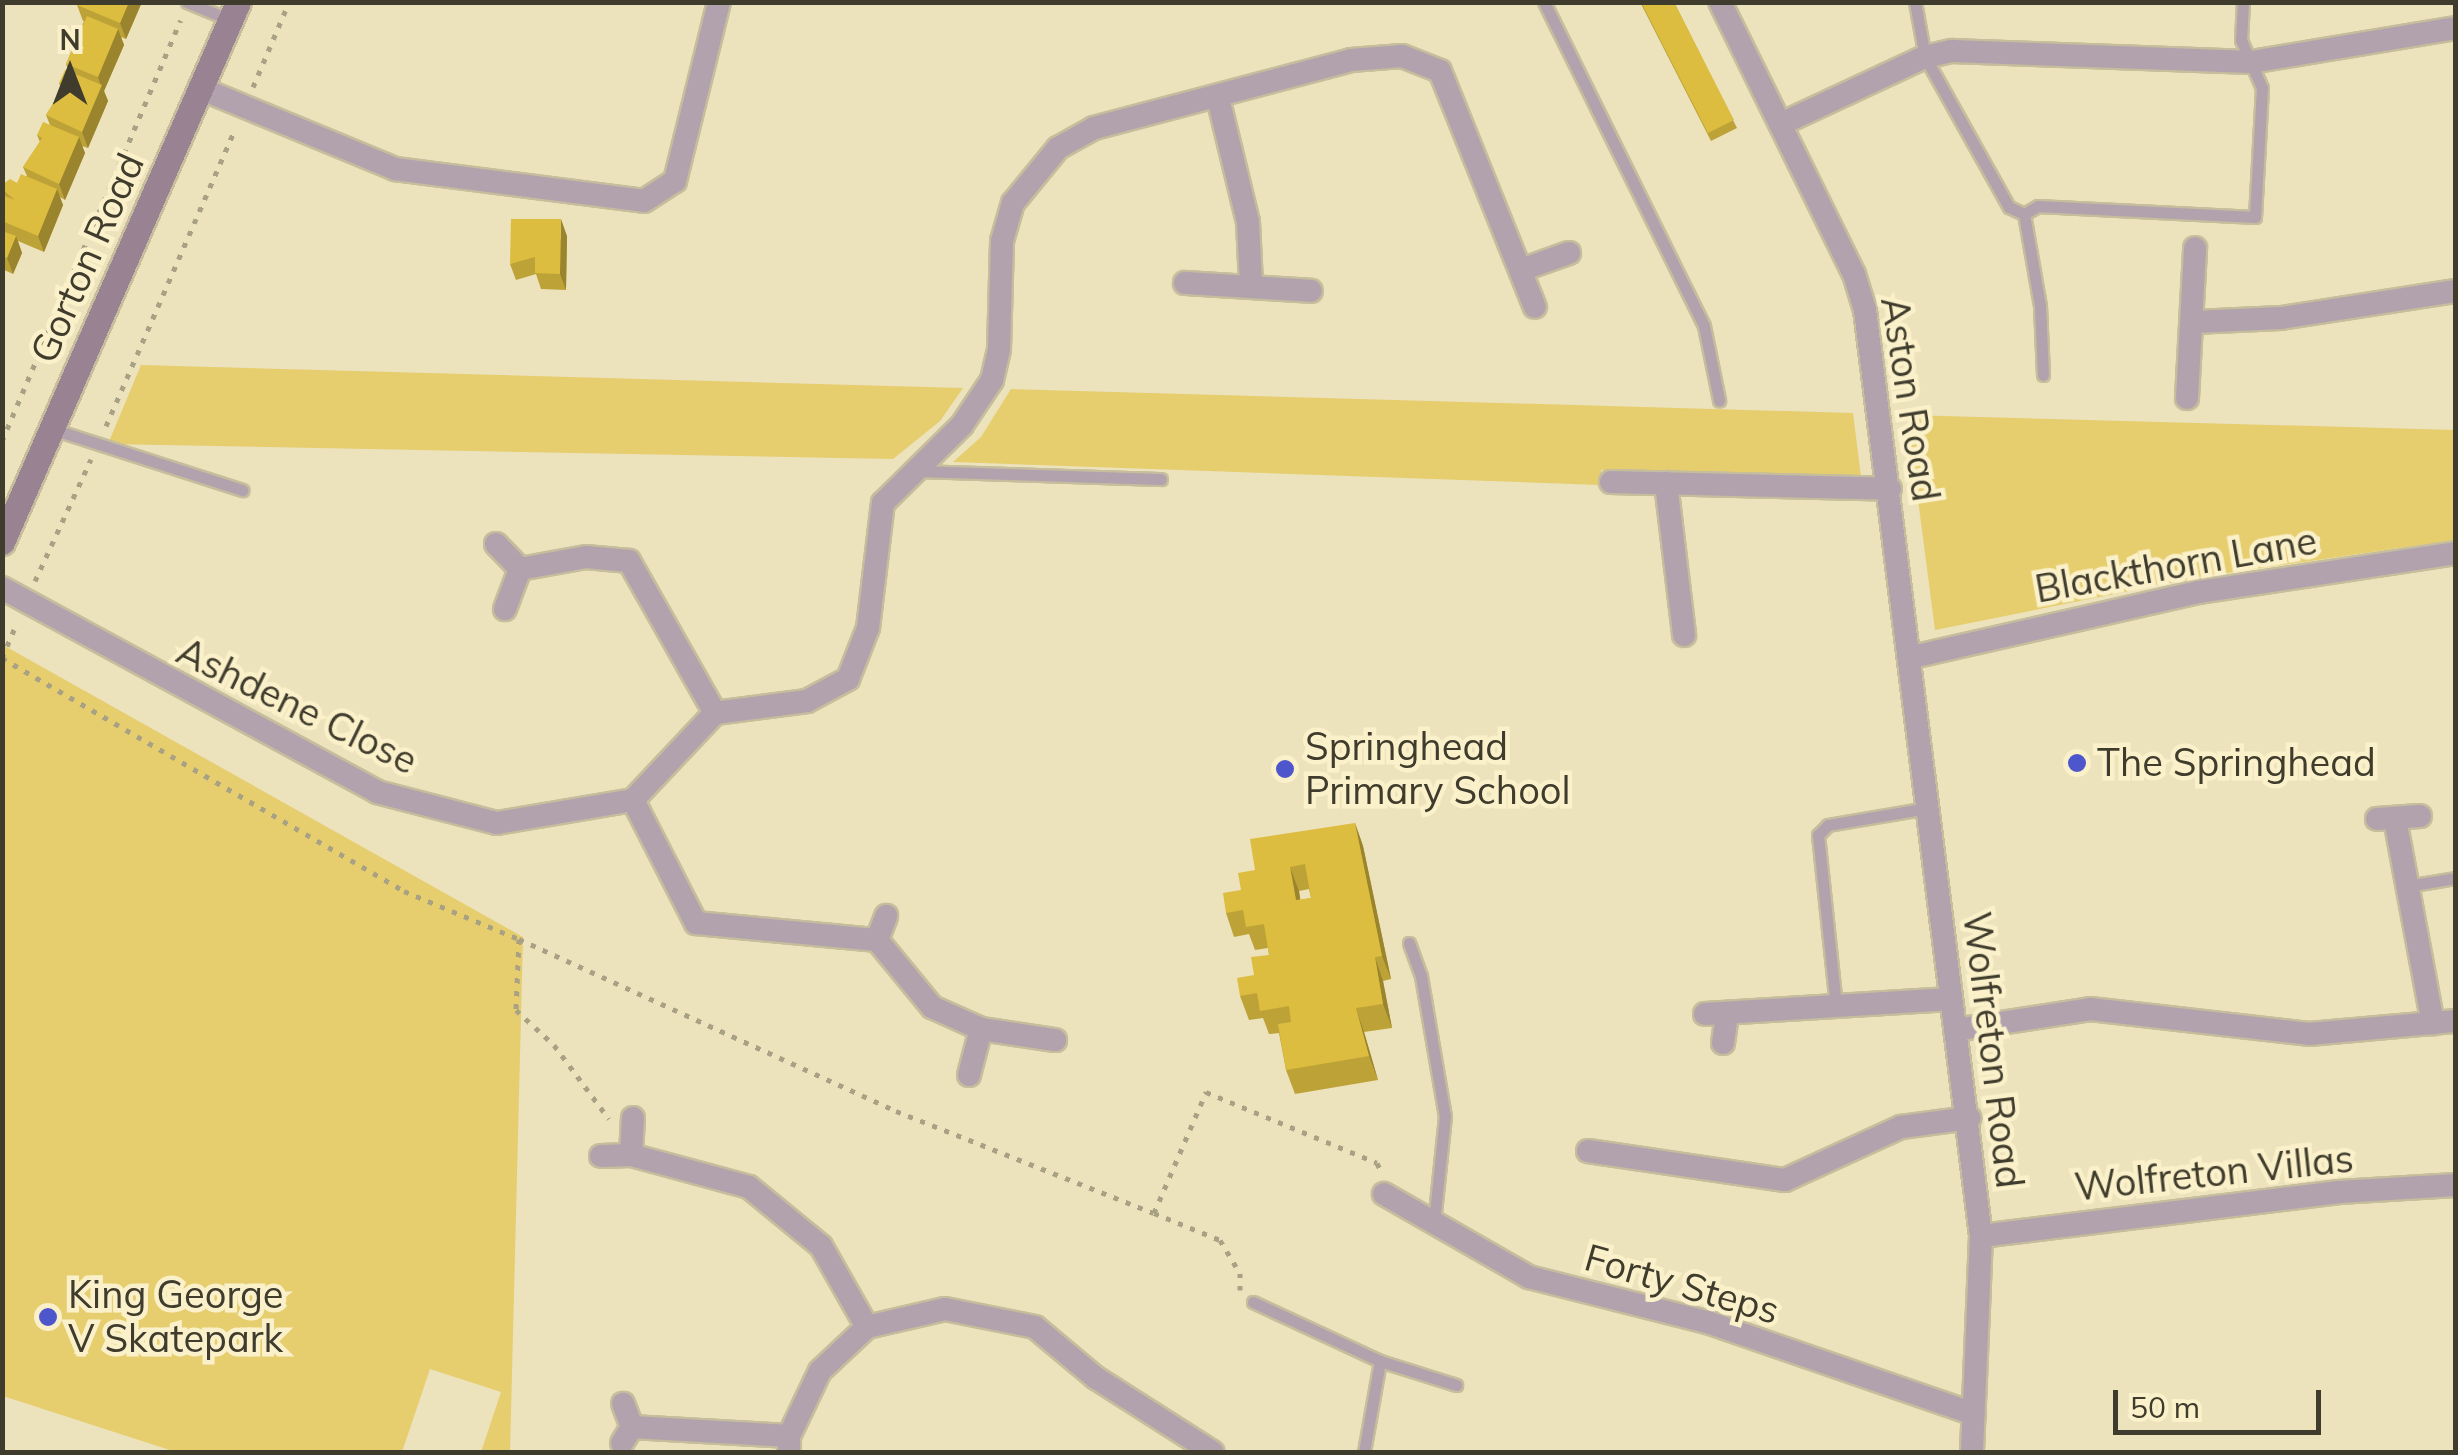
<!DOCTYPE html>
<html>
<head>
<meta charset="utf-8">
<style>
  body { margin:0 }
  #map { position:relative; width:2458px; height:1455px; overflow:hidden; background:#ece2bc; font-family:Mulish,sans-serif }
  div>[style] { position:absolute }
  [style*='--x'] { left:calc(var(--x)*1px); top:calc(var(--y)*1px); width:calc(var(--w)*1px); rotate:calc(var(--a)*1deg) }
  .green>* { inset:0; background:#e6cd6e }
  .path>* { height:5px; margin-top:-2.5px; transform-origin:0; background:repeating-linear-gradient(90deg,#a9a184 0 5px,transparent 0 13px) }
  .roads { filter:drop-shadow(2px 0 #c6bd9d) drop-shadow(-2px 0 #c6bd9d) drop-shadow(0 2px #c6bd9d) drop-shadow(0 -2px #c6bd9d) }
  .service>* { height:11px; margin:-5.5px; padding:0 5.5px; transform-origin:5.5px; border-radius:5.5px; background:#b1a2ad }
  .minor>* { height:22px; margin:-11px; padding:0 11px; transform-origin:11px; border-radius:11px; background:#b1a2ad }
  .secondary>* { height:25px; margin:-12.5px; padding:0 12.5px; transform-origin:12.5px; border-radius:12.5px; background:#998393 }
  .wall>* { inset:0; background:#bda337 }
  .shaded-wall>* { inset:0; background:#9a842d }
  .building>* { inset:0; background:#dcbd40 }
  .dots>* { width:28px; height:28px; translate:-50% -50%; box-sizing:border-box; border:5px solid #faf0c9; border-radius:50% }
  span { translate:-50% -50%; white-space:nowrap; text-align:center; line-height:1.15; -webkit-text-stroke:9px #faf0c9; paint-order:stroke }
  .street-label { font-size:38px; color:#403c2d }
  .poi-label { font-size:38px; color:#403c2d }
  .left { translate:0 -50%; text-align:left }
  .frame { position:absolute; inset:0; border:5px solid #403c2d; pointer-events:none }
  .north { position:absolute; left:20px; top:20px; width:100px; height:100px; -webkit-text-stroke:8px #faf0c9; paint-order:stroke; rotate:0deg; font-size:28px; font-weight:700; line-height:40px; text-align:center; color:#403c2d }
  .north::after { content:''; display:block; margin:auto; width:35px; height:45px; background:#403c2d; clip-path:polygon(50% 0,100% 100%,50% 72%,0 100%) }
  .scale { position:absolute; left:2113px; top:1390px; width:208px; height:45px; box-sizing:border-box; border:5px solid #403c2d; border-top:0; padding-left:12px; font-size:30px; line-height:35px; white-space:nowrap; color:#403c2d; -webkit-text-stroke:8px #faf0c9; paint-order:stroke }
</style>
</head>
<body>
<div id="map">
  <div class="green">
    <i style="clip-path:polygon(141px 365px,963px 388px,940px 421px,893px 459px,108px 444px)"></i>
    <i style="clip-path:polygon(1011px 389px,1853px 413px,1861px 477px,1601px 470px,1600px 485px,953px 462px,981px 437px)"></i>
    <i style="clip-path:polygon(1907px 415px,2455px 430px,2455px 540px,2199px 577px,1935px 630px)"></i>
    <i style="clip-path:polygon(3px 645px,523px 937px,510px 1452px,481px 1452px,501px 1392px,430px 1369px,402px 1452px,176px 1452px,3px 1396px)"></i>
  </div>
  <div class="path">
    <i style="--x:253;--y:87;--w:92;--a:-67"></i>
    <i style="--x:106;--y:426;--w:323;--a:-66.5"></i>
    <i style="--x:2;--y:441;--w:457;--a:-67"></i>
    <i style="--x:35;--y:581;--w:134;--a:-65.3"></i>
    <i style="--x:2;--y:658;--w:465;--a:30.1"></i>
    <i style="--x:404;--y:891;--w:125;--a:22.7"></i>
    <i style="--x:519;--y:939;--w:71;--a:92.4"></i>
    <i style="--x:516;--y:1010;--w:52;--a:42.6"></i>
    <i style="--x:554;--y:1045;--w:92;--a:53.4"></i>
    <i style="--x:2;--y:658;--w:38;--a:-67"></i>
    <i style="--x:519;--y:939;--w:414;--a:24.5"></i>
    <i style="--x:896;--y:1111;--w:277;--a:21.6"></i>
    <i style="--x:1154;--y:1213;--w:132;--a:-66.7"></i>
    <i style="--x:1206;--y:1092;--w:185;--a:22.5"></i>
    <i style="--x:1377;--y:1163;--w:9;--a:63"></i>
    <i style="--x:1154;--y:1213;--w:71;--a:22.2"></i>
    <i style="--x:1220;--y:1240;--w:39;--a:59"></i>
    <i style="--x:1240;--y:1273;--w:17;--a:90"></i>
  </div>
  <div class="roads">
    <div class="service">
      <i style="--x:187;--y:2;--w:47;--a:22.7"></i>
      <i style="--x:1544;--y:2;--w:361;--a:63.7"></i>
      <i style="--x:1704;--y:326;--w:76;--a:78.5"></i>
      <i style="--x:1915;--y:2;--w:56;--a:79.7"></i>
      <i style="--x:1925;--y:57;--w:172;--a:60.8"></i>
      <i style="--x:2009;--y:207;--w:17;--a:25"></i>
      <i style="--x:2024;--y:214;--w:16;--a:-30"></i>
      <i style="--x:2038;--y:206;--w:217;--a:2.9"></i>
      <i style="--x:2255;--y:217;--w:129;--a:-86.9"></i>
      <i style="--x:2262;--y:88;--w:52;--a:-113.6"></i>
      <i style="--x:2241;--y:40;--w:38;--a:-87"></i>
      <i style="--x:2024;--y:214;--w:93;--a:80.1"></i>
      <i style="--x:2040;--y:306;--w:69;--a:87.5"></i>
      <i style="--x:52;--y:429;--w:200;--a:17.8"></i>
      <i style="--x:916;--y:471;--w:245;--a:1.9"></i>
      <i style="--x:2407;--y:886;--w:50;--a:-9.3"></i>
      <i style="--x:1409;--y:943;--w:35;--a:70"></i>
      <i style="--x:1421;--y:976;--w:142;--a:80.3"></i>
      <i style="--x:1445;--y:1116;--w:107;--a:95.9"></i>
      <i style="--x:1836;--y:1006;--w:172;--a:-96"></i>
      <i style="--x:1818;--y:835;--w:14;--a:-45"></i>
      <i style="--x:1828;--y:825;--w:100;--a:-9.7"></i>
      <i style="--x:1253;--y:1302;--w:140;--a:24.9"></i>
      <i style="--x:1380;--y:1361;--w:80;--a:17.5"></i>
      <i style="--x:1364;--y:1452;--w:92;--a:-80"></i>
    </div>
    <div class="minor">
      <i style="--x:1720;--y:2;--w:303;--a:63.8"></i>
      <i style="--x:1854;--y:274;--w:38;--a:73"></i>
      <i style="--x:1865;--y:310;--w:933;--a:82.86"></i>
      <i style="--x:1981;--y:1236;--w:216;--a:92.4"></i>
      <i style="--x:202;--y:89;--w:209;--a:22.5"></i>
      <i style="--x:395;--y:169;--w:251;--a:7.3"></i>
      <i style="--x:644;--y:201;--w:37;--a:-33"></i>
      <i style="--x:675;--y:181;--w:184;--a:-76.2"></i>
      <i style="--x:1218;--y:98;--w:128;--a:76.4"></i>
      <i style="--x:1248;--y:222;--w:61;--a:87.2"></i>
      <i style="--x:1781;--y:124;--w:159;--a:-25"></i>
      <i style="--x:1925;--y:57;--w:28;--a:-13"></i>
      <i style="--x:1952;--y:51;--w:299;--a:2.1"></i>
      <i style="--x:2251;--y:62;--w:208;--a:-9.4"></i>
      <i style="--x:1521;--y:270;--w:51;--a:-19.5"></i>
      <i style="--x:1185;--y:283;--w:126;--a:3.6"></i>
      <i style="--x:2194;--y:322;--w:87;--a:-2.6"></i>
      <i style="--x:2281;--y:318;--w:177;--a:-8.8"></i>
      <i style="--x:2187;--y:398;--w:150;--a:-86.9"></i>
      <i style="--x:1611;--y:482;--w:279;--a:1.4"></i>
      <i style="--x:1666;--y:483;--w:153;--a:83.2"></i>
      <i style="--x:496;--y:544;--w:35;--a:46"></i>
      <i style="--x:520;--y:569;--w:43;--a:110.6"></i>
      <i style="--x:520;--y:569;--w:67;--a:-10.3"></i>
      <i style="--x:586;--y:557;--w:43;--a:5.3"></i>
      <i style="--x:629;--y:561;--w:175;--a:60.5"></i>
      <i style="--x:2;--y:588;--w:427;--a:28.5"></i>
      <i style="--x:377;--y:792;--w:124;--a:14.5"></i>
      <i style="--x:497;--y:823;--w:138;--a:-9.6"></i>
      <i style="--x:633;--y:800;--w:120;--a:-46.7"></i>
      <i style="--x:715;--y:713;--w:93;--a:-7.4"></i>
      <i style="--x:807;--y:701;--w:47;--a:-28.2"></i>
      <i style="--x:848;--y:679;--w:55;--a:-68.6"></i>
      <i style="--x:868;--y:628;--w:126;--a:-83.2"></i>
      <i style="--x:883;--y:503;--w:111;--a:-44.6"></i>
      <i style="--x:962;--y:425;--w:54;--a:-56.3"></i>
      <i style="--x:992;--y:380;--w:32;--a:-77"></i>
      <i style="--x:999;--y:349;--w:108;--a:-88.4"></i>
      <i style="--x:1002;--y:241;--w:40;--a:-74"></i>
      <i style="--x:1013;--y:203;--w:71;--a:-50.7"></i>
      <i style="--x:1058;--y:148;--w:41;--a:-29.1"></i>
      <i style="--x:1094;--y:128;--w:266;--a:-14.8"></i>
      <i style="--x:1351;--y:60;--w:51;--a:-4.5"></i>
      <i style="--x:1402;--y:56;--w:41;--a:21.5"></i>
      <i style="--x:1440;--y:71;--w:254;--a:68.1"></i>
      <i style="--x:1912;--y:657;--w:294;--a:-12.8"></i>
      <i style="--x:2199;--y:592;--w:260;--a:-8.6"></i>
      <i style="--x:633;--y:800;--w:138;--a:62.9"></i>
      <i style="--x:696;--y:923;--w:182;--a:5.4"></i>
      <i style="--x:877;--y:940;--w:87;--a:50.6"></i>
      <i style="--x:932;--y:1007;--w:54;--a:24.2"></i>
      <i style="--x:981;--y:1029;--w:75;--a:8.5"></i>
      <i style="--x:2377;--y:819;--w:43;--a:-4"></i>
      <i style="--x:2395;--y:819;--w:208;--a:79.5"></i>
      <i style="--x:877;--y:940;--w:26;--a:-69"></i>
      <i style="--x:1705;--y:1014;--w:246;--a:-3.5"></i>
      <i style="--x:1955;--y:1030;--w:137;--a:-8.8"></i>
      <i style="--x:2090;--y:1009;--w:220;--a:6.5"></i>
      <i style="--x:2309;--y:1034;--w:148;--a:-5.1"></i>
      <i style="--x:1723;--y:1043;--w:30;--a:-82"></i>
      <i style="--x:969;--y:1075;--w:48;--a:-75.4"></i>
      <i style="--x:1588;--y:1151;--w:199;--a:8.4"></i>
      <i style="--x:1785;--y:1180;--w:128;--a:-24.6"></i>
      <i style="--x:1901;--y:1127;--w:69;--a:-7.5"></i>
      <i style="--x:631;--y:1155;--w:37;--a:-87"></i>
      <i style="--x:601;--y:1156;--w:30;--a:-2"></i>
      <i style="--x:631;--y:1155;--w:122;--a:15.2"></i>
      <i style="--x:749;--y:1187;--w:93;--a:39.3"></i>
      <i style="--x:821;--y:1246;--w:93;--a:60.4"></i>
      <i style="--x:1384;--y:1194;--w:167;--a:29.8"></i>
      <i style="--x:1529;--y:1277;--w:184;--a:14.2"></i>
      <i style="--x:1707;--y:1322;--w:282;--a:19"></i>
      <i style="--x:1981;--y:1236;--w:361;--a:-7"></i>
      <i style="--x:2339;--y:1192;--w:117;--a:-3.4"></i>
      <i style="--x:632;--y:1427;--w:157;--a:3.3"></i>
      <i style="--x:622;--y:1443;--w:19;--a:-58"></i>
      <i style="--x:632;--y:1427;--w:25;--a:-111"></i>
      <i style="--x:789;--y:1452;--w:16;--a:-90"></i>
      <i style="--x:789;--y:1436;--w:72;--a:-64.5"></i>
      <i style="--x:820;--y:1371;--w:64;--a:-43.1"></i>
      <i style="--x:867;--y:1327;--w:80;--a:-13"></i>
      <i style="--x:945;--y:1309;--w:92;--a:11.3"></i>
      <i style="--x:1035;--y:1327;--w:80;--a:39.9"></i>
      <i style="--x:1096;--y:1378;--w:138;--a:32.5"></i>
    </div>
    <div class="secondary">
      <i style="--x:2;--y:542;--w:589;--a:-66.39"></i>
    </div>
  </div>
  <div class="wall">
    <i style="clip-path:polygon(142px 2px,126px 39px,121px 37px,124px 45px,104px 91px,108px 101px,88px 148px,82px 146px,85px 153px,65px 200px,60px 197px,63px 205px,44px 252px,18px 241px,22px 253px,13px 274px,2px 269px,2px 185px,17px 183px,27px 176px,23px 167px,40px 142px,37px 135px,50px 125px,46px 115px,62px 90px,59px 83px,69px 72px,66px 64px,84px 21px,83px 21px,77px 5px)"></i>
    <i style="clip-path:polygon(1640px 2px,1674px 2px,1737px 128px,1711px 141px)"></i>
    <i style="clip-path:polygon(567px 236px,566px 290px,541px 289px,536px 274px,516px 280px,510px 264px)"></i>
    <i style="clip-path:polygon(evenodd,1355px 823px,1363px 846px,1391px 979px,1383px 981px,1392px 1028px,1364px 1032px,1378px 1080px,1295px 1094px,1286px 1070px,1279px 1033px,1269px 1034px,1263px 1018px,1249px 1020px,1240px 996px,1269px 955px,1268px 948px,1255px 950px,1249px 934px,1234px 937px,1226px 913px,1241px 890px,1355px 823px,1309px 889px,1311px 898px,1300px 900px,1299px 891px,1309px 889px)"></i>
  </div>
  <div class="shaded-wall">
    <i style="clip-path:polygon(129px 2px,142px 2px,126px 39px,120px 23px)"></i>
    <i style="clip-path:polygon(118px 29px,124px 45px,104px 91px,108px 101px,88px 148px,82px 132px,101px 86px,98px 77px)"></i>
    <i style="clip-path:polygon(79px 137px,85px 153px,65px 200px,59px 184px)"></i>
    <i style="clip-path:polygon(57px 189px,63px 205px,44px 252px,38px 236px)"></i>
    <i style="clip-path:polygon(561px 219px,567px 236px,566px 290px,560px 274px)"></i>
    <i style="clip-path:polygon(16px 236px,22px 253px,13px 274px,7px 258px)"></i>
    <i style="clip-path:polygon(1355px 823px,1363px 846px,1391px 979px,1382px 956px)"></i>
    <i style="clip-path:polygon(1290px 867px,1299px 891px,1304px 924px,1296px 900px)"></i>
    <i style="clip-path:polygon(1375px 957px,1383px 981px,1392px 1028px,1383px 1004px)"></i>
    <i style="clip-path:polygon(1356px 1008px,1364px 1032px,1378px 1080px,1369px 1056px)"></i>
  </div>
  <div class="building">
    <i style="clip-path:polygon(78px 2px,129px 2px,120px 23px,77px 5px)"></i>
    <i style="clip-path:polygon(1641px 2px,1674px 2px,1734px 120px,1708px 133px)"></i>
    <i style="clip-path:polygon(87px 16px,118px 29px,98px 77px,66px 64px)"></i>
    <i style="clip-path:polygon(65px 70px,102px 85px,82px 132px,46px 115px,64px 85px,59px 83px)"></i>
    <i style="clip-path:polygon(43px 122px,79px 137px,59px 184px,23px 167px,42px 138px,37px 135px)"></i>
    <i style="clip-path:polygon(21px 174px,57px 189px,38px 236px,2px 221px,2px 195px,15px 200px,2px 189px,2px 185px,10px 179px,17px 183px)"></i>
    <i style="clip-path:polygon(511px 219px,561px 219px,560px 274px,535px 273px,535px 257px,510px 264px)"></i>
    <i style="clip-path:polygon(2px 231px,16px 236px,7px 258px,2px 256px)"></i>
    <i style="clip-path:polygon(evenodd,1355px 823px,1382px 956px,1375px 957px,1383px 1004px,1356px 1008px,1369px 1056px,1286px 1070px,1278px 1024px,1291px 1022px,1289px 1006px,1260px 1011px,1257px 993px,1240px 996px,1237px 978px,1254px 975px,1251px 957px,1269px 955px,1264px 924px,1246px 927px,1243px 910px,1226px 913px,1223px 893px,1241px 890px,1238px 873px,1255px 870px,1250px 839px,1355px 823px,1305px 864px,1311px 898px,1296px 900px,1290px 867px,1305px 864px)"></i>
  </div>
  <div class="dots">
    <i style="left:2077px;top:763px;background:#4d56cb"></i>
    <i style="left:1285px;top:769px;background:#4d56cb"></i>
    <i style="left:48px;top:1317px;background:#4d56cb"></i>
  </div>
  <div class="street-label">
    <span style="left:87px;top:258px;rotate:-66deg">Gorton Road</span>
    <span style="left:1910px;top:399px;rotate:81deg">Aston Road</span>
    <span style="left:2176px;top:565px;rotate:-10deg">Blackthorn Lane</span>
    <span style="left:297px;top:706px;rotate:26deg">Ashdene Close</span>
    <span style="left:1993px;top:1050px;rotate:83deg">Wolfreton Road</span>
    <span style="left:2214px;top:1173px;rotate:-6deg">Wolfreton Villas</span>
    <span style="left:1682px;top:1284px;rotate:16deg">Forty Steps</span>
  </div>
  <div class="poi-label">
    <span class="left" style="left:1305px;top:769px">Springhead<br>Primary School</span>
    <span class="left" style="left:2097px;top:763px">The Springhead</span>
    <span class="left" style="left:68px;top:1317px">King George<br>V Skatepark</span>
  </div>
  <div class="frame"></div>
  <div class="north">N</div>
  <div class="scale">50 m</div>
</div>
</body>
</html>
